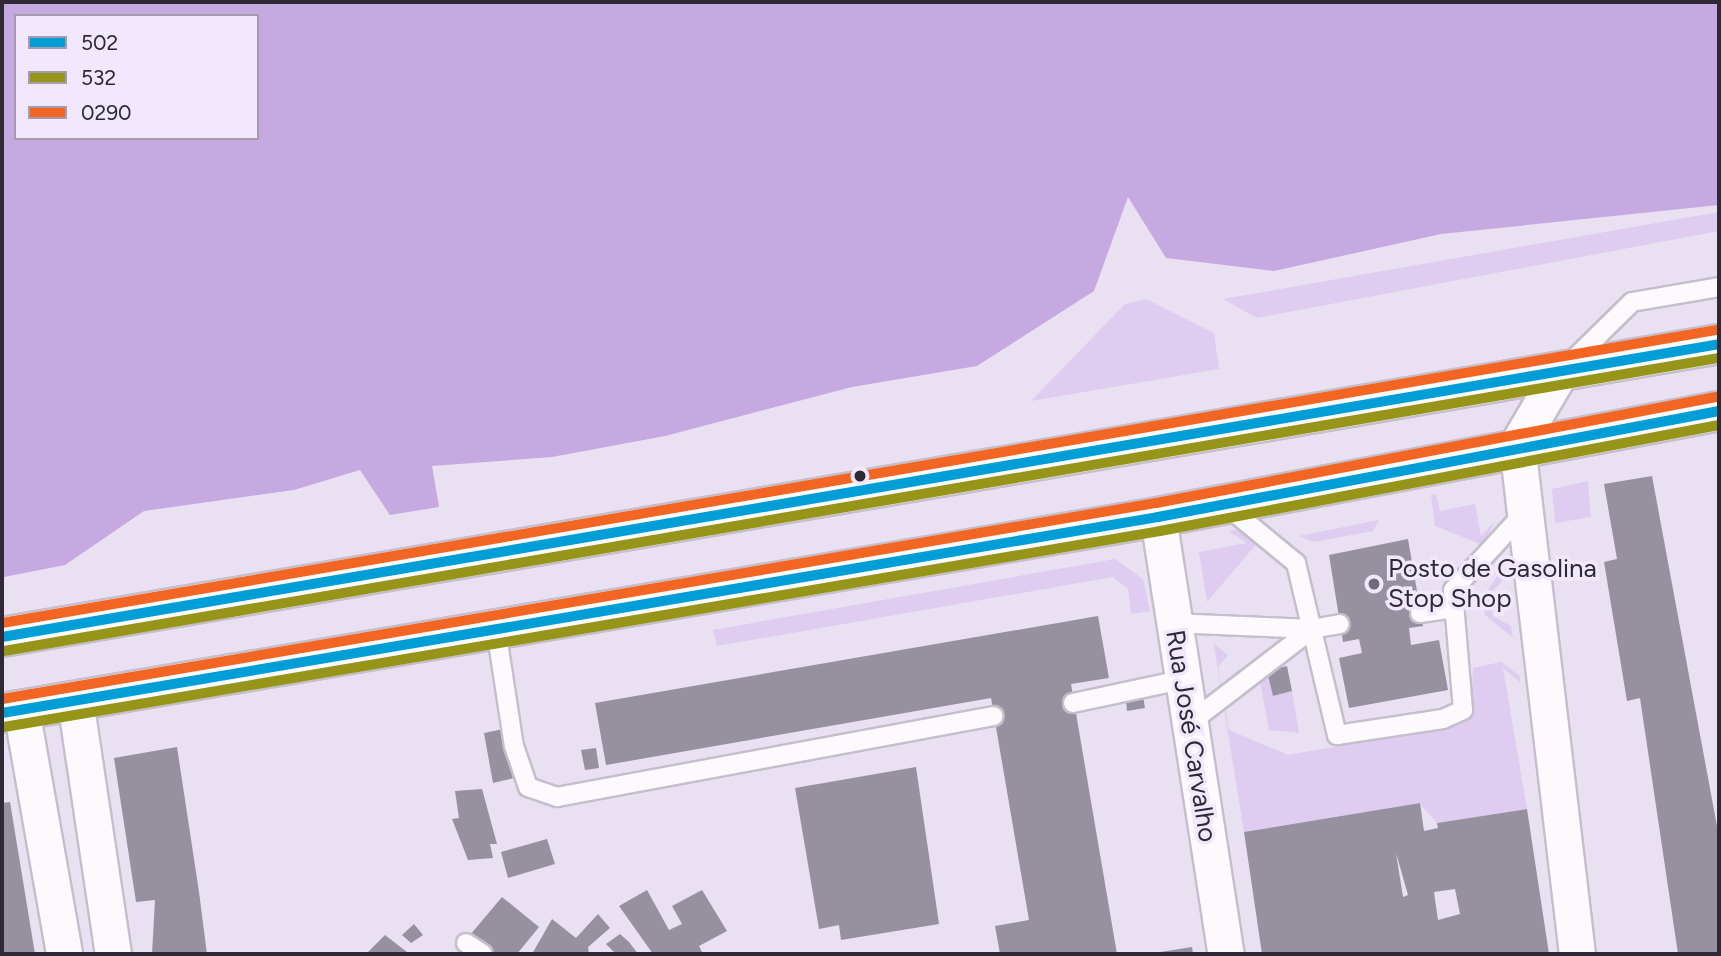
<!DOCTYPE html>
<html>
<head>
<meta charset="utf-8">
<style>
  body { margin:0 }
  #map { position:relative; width:1721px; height:956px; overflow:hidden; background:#e9e0f2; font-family:Figtree,sans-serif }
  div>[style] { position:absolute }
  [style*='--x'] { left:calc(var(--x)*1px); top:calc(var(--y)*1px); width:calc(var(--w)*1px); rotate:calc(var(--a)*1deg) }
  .green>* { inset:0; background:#dfccf1 }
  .water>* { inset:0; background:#c7a9e1 }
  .building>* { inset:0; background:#97909e }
  .roads { filter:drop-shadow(2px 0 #c5becc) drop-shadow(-2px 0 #c5becc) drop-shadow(0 2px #c5becc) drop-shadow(0 -2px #c5becc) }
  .lane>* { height:18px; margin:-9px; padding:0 9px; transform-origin:9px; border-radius:9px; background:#fcfafd }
  .street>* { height:35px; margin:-17.5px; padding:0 17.5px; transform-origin:17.5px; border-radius:17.5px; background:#fcfafd }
  .secondary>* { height:38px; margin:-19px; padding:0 19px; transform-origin:19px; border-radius:19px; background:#fcfafd }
  .bus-1>* { height:10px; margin:-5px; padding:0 5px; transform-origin:5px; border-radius:5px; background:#009ed6 }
  .bus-2>* { height:10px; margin:-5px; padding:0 5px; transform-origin:5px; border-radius:5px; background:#97941a }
  .bus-3>* { height:10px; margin:-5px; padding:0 5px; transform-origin:5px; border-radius:5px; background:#f26522 }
  .dots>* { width:19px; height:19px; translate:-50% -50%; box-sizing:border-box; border:4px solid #f2e8fd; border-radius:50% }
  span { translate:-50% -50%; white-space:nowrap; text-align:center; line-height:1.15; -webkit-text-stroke:7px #f2e8fd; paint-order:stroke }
  .poi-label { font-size:26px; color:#2f2935 }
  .left { translate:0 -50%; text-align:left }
  .street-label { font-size:26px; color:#2f2935 }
  .frame { position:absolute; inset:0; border:4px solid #2f2935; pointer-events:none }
  .legend { position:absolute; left:14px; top:14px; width:245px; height:126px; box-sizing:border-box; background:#f2e8fd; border:2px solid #a49cad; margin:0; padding:9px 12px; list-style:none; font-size:21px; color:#2f2935 }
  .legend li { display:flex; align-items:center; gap:14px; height:35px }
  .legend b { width:35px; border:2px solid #a49cad }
</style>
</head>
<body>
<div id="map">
  <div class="green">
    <i style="clip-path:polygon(1719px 212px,1719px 231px,1257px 318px,1223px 299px)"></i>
    <i style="clip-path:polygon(1146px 299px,1214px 333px,1219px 369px,1031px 401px,1125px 304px)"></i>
    <i style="clip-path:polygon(1588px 481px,1591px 517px,1555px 523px,1552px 489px)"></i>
    <i style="clip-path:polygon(1436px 494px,1440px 511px,1475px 504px,1481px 536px,1495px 521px,1483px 545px,1435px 526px,1431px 495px)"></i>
    <i style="clip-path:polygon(1379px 520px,1373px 531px,1314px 542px,1299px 536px)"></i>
    <i style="clip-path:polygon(1236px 530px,1259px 541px,1207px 602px,1214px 644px,1228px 655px,1218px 667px,1229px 730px,1288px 755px,1453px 726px,1471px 709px,1473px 668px,1501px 662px,1520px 676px,1520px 682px,1503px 668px,1527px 809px,1437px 823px,1419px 803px,1244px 832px,1199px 552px,1247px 543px,1228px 531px)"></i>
    <i style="clip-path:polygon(1115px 559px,1143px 579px,1150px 611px,1131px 614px,1128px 589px,1113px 577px,717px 646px,713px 630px)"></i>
    <i style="clip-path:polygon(1502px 568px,1504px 579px,1491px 593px,1493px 616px,1511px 626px,1513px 638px,1485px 615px,1483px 598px)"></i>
    <i style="clip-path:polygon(1269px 674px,1273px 696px,1292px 691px,1299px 733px,1269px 730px,1259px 677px)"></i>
  </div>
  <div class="water">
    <i style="clip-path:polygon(evenodd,2px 2px,1719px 2px,1719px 205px,1441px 234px,1274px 271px,1166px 258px,1128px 197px,1094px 291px,977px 366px,852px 387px,665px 436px,552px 457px,432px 466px,439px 507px,390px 515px,360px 470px,294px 490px,144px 511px,65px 565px,4px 577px,2px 2px,16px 16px,257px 16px,257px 138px,16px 138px,16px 16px)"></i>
  </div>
  <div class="building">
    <i style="clip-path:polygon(1652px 476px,1719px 837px,1719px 954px,1678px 954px,1640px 698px,1627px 701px,1604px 562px,1617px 559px,1604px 484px)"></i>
    <i style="clip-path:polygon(1408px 539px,1423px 626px,1409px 628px,1411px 645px,1439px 640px,1448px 690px,1349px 708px,1339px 658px,1362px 653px,1359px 639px,1343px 642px,1329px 555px)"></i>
    <i style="clip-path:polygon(1098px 616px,1109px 678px,1071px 684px,1117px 954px,1000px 954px,995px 926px,1029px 920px,991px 698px,606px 765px,595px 703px)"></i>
    <i style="clip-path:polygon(1287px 666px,1292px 691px,1273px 696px,1267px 671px)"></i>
    <i style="clip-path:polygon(1143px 696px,1145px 708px,1127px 711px,1126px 700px)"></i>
    <i style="clip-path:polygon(508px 728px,518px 777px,493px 783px,484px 733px)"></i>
    <i style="clip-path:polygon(177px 747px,199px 892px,207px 954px,152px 954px,155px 900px,136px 902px,114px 758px)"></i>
    <i style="clip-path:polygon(596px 748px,599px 768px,585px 770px,581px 750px)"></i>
    <i style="clip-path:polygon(916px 767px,939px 924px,841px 940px,839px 925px,819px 929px,795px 788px)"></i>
    <i style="clip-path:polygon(482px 789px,497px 844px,490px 844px,493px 858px,468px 860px,452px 819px,459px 818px,455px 791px)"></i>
    <i style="clip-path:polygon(10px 802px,35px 954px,2px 954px,2px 803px)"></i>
    <i style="clip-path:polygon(evenodd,1420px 803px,1424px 831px,1438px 828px,1437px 823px,1527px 809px,1549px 954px,1262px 954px,1244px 832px,1420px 803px,1396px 853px,1408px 895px,1403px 897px,1396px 853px,1420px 803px,1455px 889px,1460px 914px,1438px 920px,1434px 892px,1455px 889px)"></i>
    <i style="clip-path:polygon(547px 839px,555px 864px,508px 878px,501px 852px)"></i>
    <i style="clip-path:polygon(647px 890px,669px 930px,682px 924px,672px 906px,702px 890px,727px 931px,699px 946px,703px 954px,653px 954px,619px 906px)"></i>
    <i style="clip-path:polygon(502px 897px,539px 927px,517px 954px,493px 954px,470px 935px)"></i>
    <i style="clip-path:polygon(598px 914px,610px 928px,588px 947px,589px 954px,532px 954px,552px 919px,576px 938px)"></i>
    <i style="clip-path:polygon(414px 924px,423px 935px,411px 943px,402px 935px)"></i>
    <i style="clip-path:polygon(620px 934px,629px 942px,638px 954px,616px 954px,606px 944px)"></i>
    <i style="clip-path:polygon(385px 935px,407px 952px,405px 954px,366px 954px)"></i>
    <i style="clip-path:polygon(1192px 947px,1193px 954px,1154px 954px,1154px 953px)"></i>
  </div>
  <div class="roads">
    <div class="lane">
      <i style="--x:1570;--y:363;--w:87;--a:-44.5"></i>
      <i style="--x:1632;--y:302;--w:88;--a:-9.8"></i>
      <i style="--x:1229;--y:508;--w:87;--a:39.4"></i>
      <i style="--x:1296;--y:563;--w:177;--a:76.6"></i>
      <i style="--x:1337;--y:735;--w:107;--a:-8.6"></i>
      <i style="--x:1443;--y:719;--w:22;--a:-24"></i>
      <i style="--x:1463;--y:710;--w:120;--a:-94.8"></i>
      <i style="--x:1453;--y:590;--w:105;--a:-47.3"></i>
      <i style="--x:1420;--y:613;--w:30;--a:-8"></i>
      <i style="--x:1172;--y:623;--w:140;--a:2.5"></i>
      <i style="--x:1312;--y:629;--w:28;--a:-10"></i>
      <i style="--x:496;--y:629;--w:118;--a:81.3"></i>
      <i style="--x:514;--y:746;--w:43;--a:71.1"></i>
      <i style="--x:528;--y:787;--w:31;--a:19"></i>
      <i style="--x:557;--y:797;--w:444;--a:-10.5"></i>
      <i style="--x:1073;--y:703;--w:110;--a:-12"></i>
      <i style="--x:1187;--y:725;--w:158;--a:-37.5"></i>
      <i style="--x:466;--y:943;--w:20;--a:33"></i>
    </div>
    <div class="street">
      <i style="--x:1559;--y:374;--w:82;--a:120.6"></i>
      <i style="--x:1517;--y:445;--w:513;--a:83.28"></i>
      <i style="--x:1158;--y:517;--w:442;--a:81.2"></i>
      <i style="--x:75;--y:700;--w:257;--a:81.5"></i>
      <i style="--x:21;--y:709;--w:249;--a:80"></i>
    </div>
    <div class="secondary">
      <i style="--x:2;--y:637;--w:1742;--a:-9.68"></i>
      <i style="--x:2;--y:713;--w:1172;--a:-9.62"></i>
      <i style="--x:1158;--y:517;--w:571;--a:-10.7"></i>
    </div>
  </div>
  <div class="bus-1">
    <i style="--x:2;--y:637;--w:1742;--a:-9.68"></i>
    <i style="--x:2;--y:713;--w:1172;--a:-9.62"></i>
    <i style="--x:1158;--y:517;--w:571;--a:-10.7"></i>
  </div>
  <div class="bus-2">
    <i style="--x:4;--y:651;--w:1740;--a:-9.7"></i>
    <i style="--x:4;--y:727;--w:1172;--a:-9.62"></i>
    <i style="--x:1160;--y:531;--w:569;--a:-10.74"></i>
  </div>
  <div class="bus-3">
    <i style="--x:2;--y:623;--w:1740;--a:-9.7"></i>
    <i style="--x:2;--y:699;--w:1171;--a:-9.64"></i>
    <i style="--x:1156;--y:503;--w:570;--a:-10.72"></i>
  </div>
  <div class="dots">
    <i style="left:860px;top:476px;background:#2f2935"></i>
    <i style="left:1374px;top:584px;background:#706977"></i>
  </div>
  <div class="poi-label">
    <span class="left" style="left:1388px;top:584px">Posto de Gasolina<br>Stop Shop</span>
  </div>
  <div class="street-label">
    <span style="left:1191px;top:736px;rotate:81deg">Rua José Carvalho</span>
  </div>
  <div class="frame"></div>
  <ul class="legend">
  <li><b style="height:9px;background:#009ed6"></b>502</li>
  <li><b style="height:9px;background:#97941a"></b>532</li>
  <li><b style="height:9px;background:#f26522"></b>0290</li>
  </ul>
</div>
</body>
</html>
